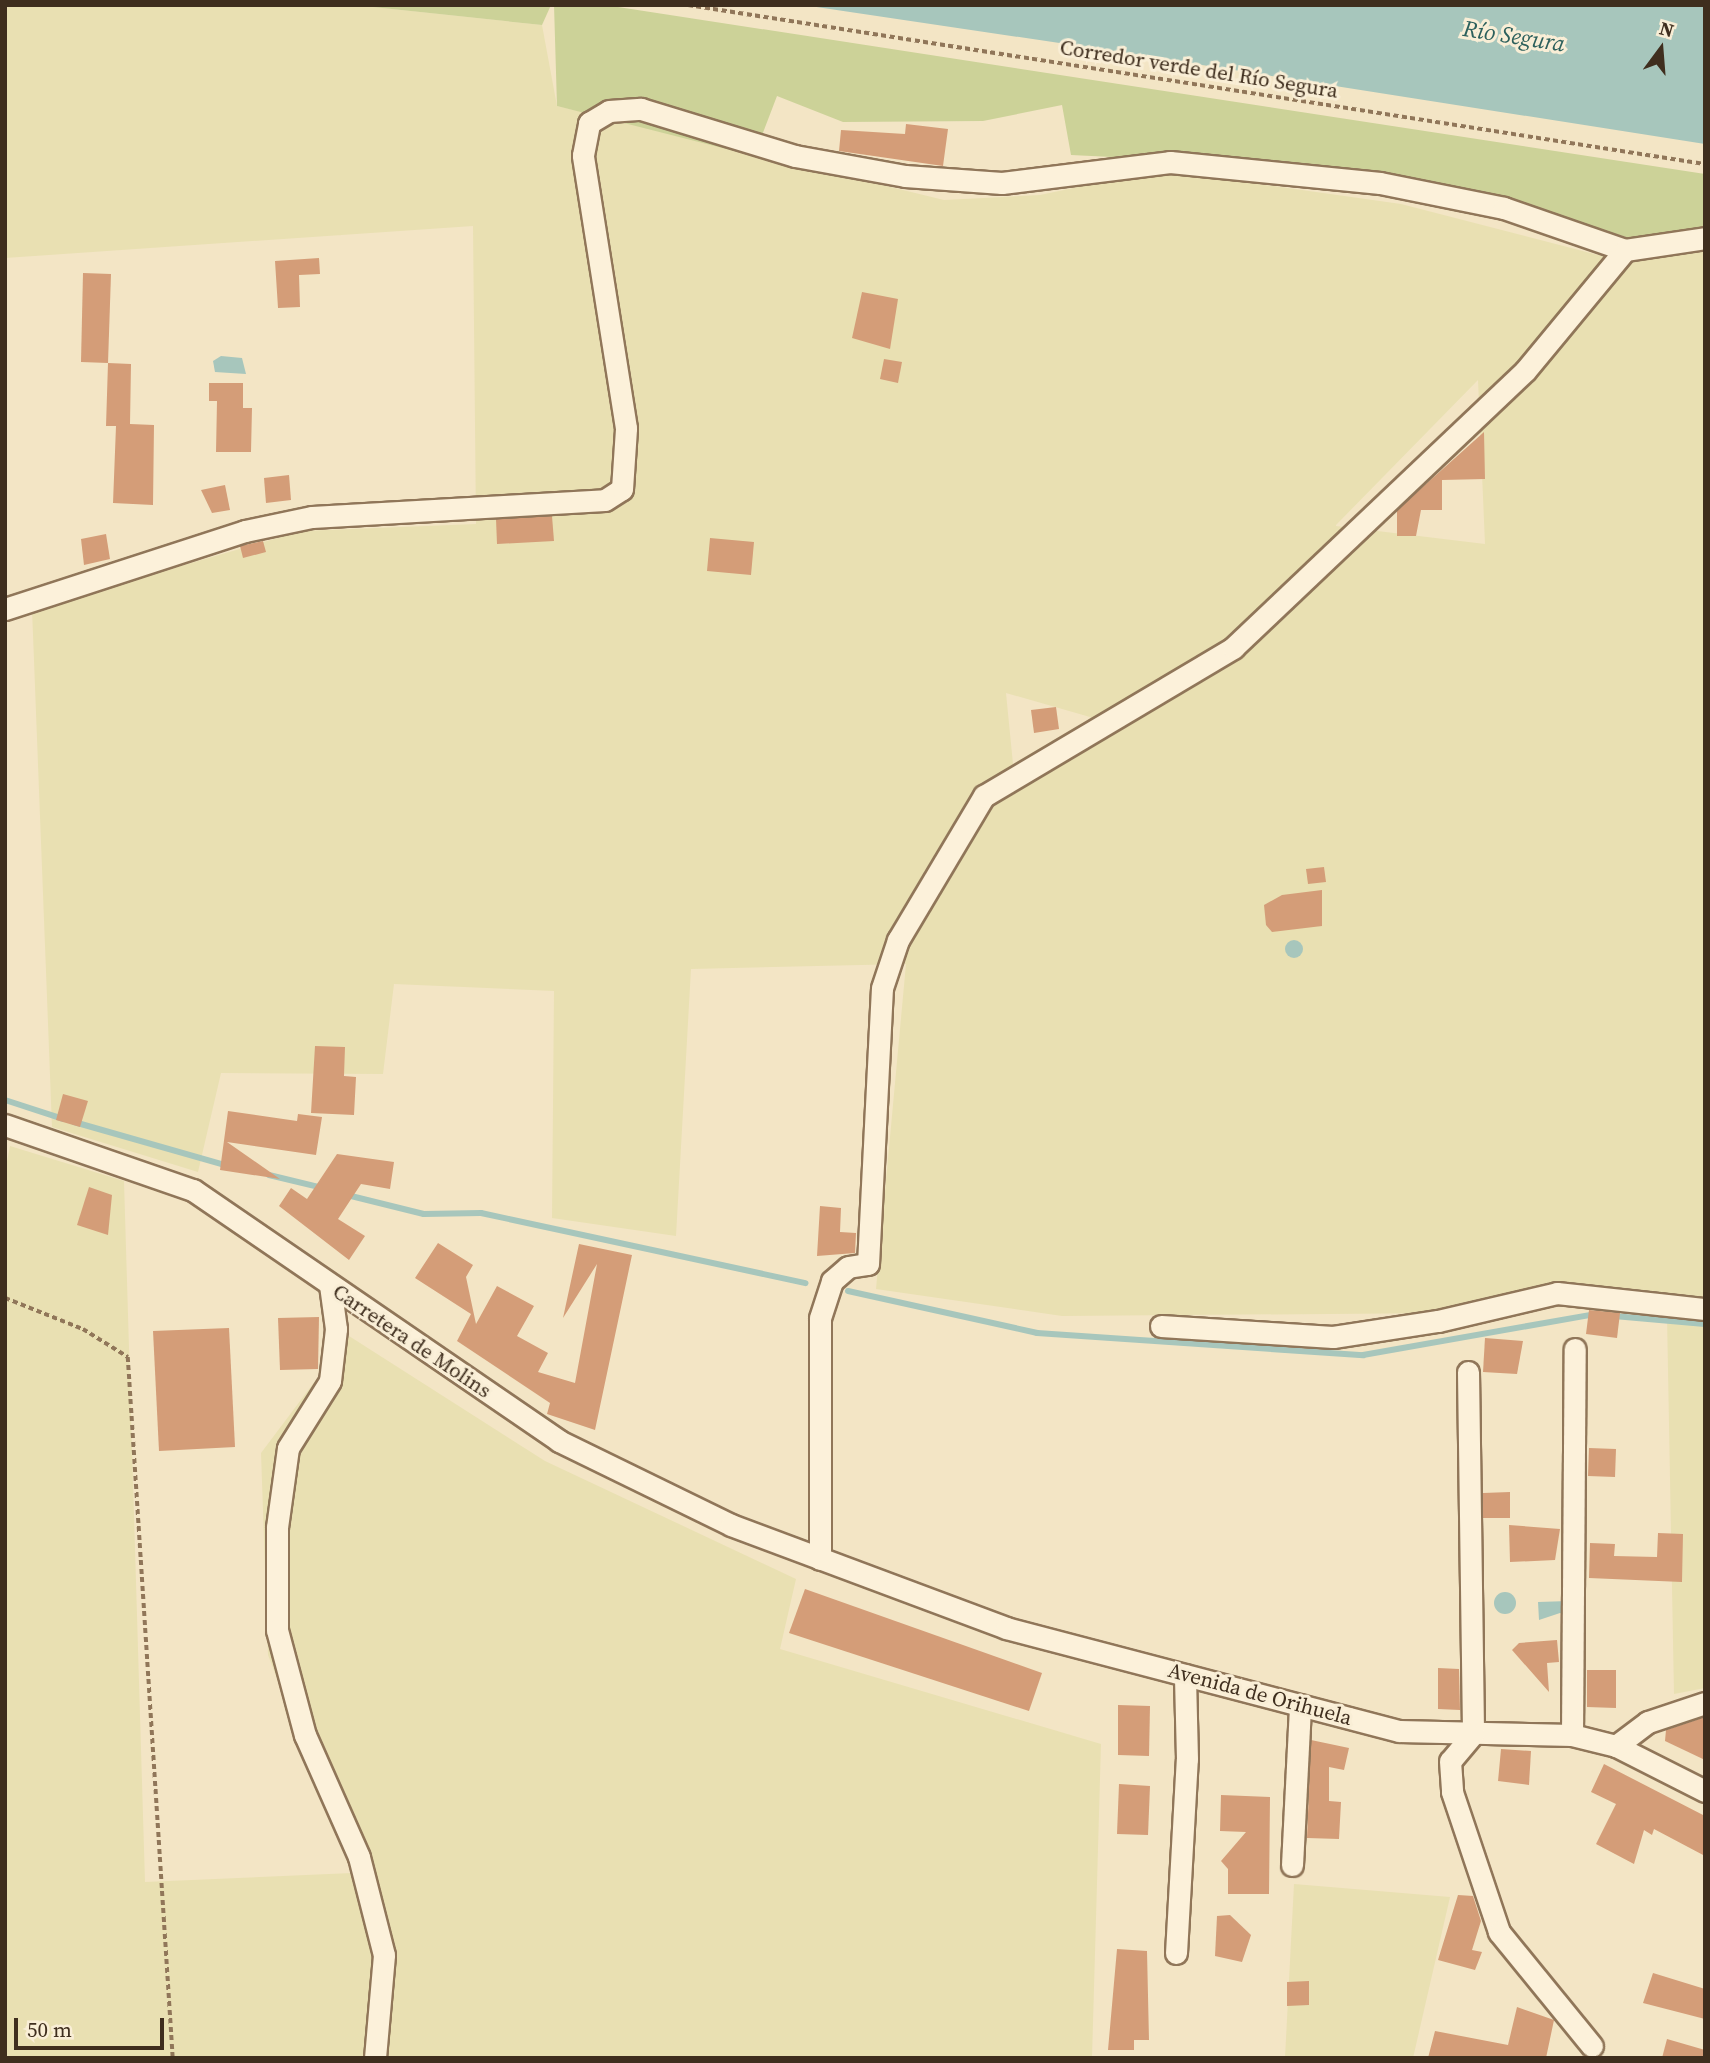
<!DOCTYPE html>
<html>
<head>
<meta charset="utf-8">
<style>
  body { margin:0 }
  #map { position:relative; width:1710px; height:2063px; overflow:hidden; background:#f3e5c5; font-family:"Source Serif 4",serif }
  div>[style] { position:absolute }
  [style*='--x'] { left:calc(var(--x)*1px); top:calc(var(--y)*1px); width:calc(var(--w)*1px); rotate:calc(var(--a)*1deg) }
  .farmland>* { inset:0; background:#e9e0b2 }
  .green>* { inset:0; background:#ccd298 }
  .water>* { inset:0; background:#a7c6bc }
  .round { border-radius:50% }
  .stream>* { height:6px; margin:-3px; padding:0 3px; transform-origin:3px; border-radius:3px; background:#a7c6bc }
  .building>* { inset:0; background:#d49d78 }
  .path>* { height:3.5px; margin-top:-1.75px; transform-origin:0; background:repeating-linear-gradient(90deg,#907659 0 5px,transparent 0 8.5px) }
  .roads { filter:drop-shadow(2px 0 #907659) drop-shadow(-2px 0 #907659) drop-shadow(0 2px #907659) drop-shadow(0 -2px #907659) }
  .minor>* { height:21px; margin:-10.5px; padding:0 10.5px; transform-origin:10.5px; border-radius:10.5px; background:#fcf1da }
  span { translate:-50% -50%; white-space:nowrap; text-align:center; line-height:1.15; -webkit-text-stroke:6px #f9eed6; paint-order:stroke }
  .street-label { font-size:21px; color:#3f2e1e }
  .water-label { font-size:23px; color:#2c605c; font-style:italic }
  .frame { position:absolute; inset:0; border:7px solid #3f2e1e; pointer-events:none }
  .north { position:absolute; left:1626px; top:14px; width:70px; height:70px; -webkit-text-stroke:5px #f9eed6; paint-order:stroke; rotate:16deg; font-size:19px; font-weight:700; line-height:28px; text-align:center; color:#3f2e1e }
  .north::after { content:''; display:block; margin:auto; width:24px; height:32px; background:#3f2e1e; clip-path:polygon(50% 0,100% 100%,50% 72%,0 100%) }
  .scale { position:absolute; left:14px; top:2018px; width:150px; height:32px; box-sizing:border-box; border:4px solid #3f2e1e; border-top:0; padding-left:9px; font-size:21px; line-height:24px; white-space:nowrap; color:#3f2e1e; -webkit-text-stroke:5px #f9eed6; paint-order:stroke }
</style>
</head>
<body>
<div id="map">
  <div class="farmland">
    <i style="clip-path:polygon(evenodd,5px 5px,354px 5px,542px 25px,557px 106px,944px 200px,1040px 195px,1159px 170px,1401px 204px,1598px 255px,1705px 246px,1705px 1300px,1556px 1283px,1448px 1313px,1062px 1316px,876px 1289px,906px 964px,691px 969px,676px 1236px,552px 1218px,554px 991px,394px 984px,383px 1074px,221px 1073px,198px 1172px,52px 1127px,32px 609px,302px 531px,476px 524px,473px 226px,5px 258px,5px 5px,1478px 380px,1485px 544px,1336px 526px,1336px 525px,1478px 380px,5px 5px,1006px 693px,1090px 717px,1091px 718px,1013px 764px,1006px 693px)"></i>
    <i style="clip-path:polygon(10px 1146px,124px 1181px,145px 1882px,352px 1873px,268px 1655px,261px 1453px,349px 1336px,545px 1461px,796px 1579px,780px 1649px,1101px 1744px,1092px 2058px,5px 2058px,5px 1172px)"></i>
    <i style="clip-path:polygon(1705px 1306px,1705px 1688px,1674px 1694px,1667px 1315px)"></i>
    <i style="clip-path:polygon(1294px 1884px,1450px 1897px,1413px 2058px,1285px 2058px)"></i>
  </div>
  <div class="green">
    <i style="clip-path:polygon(354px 5px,551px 5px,542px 25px)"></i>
    <i style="clip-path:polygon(554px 5px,605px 5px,1705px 174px,1705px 227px,1629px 238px,1521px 204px,1362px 169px,1071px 155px,1062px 105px,983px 121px,843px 122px,777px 96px,754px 156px,557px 106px)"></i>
  </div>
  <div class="water">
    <i style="clip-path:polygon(803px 5px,1705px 5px,1705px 144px,1113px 51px)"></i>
    <i style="clip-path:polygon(221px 356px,242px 358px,246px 374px,215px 372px,213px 361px)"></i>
    <i class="round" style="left:1285px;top:940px;width:18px;height:18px"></i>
    <i class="round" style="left:1494px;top:1592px;width:22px;height:22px"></i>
    <i style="clip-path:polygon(1569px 1601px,1570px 1618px,1560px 1613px,1539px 1620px,1538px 1602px)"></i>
  </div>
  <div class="stream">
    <i style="--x:5;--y:1100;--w:61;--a:18.1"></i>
    <i style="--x:74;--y:1122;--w:160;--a:15.9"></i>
    <i style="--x:269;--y:1175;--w:56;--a:13.5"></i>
    <i style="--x:347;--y:1195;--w:79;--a:13.9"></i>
    <i style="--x:424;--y:1214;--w:57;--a:-1"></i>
    <i style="--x:481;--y:1213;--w:332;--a:12.2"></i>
    <i style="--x:848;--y:1291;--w:194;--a:12.5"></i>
    <i style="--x:1037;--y:1333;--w:327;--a:3.9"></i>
    <i style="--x:1363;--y:1355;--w:237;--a:-10"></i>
    <i style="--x:1614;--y:1316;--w:91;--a:5"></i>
  </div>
  <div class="building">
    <i style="clip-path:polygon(906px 124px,948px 129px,943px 166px,839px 151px,841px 130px,905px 134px)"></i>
    <i style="clip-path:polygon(319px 258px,320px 274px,299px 275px,300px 307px,278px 308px,275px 261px)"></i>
    <i style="clip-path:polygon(83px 273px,111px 274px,108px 363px,81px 362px)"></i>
    <i style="clip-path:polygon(862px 292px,898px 299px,890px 349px,852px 338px)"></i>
    <i style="clip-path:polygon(884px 359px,902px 362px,898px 383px,880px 379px)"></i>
    <i style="clip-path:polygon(108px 363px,131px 364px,130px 424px,154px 425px,153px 505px,113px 503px,116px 426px,106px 426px)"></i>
    <i style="clip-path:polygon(209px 383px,243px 383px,243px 408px,252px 408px,251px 452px,216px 452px,217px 401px,209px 401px)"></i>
    <i style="clip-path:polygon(1484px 432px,1485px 479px,1442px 480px,1442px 510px,1421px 510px,1416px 536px,1397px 536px,1397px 510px)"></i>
    <i style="clip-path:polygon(289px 475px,291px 500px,266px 503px,264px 478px)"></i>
    <i style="clip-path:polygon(225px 485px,230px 510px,212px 513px,201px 490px)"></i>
    <i style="clip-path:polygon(552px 516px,554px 541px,497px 544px,496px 519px)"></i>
    <i style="clip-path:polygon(106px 534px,110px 559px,84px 565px,81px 539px)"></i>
    <i style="clip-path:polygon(710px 538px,754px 542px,751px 575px,707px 571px)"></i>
    <i style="clip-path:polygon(263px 541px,266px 552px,243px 558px,240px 546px)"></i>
    <i style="clip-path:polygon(1056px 707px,1059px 729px,1034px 733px,1031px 710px)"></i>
    <i style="clip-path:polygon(1324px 867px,1326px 882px,1308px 884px,1306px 869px)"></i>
    <i style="clip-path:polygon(1322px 890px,1322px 926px,1272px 932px,1266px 925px,1264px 905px,1282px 895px)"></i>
    <i style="clip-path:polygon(315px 1046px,345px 1047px,344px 1076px,356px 1077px,354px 1115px,311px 1113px)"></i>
    <i style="clip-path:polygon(63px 1094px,88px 1101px,80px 1127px,56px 1120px)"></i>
    <i style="clip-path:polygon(228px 1111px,297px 1121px,298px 1114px,322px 1117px,316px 1155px,227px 1142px,280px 1179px,220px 1170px)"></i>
    <i style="clip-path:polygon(337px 1154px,394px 1162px,390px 1189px,361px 1184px,338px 1219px,365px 1236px,349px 1260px,279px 1206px,291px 1188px,307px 1199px)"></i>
    <i style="clip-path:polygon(89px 1187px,112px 1195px,108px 1235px,77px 1225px)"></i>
    <i style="clip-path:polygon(820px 1206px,841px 1208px,840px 1232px,856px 1233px,855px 1253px,817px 1256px)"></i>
    <i style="clip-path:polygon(438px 1243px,473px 1265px,466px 1277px,476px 1324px,497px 1286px,534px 1306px,517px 1336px,548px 1353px,538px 1372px,575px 1383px,597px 1264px,563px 1318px,579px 1244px,632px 1255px,595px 1430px,547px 1414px,550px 1403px,457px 1341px,471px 1314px,415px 1278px)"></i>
    <i style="clip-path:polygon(1589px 1310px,1620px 1313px,1617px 1338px,1586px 1334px)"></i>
    <i style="clip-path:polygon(319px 1317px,318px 1369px,280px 1370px,278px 1318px)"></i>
    <i style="clip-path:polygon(229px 1328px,235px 1447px,159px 1451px,153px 1331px)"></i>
    <i style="clip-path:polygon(1485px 1338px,1523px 1341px,1517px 1374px,1483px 1372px)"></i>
    <i style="clip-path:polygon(1589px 1448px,1616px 1449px,1615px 1477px,1588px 1476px)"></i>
    <i style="clip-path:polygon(1510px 1492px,1510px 1518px,1483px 1518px,1483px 1493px)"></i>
    <i style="clip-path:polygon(1509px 1525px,1560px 1529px,1555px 1560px,1510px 1562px)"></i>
    <i style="clip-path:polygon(1658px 1533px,1683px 1534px,1682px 1582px,1589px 1578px,1590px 1543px,1615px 1544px,1614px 1556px,1657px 1557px)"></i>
    <i style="clip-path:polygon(805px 1589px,1042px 1673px,1029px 1711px,789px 1633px)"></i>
    <i style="clip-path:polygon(1557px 1640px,1559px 1662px,1547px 1663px,1549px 1692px,1512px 1650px,1519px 1643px)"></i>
    <i style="clip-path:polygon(1438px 1668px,1459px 1669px,1460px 1710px,1438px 1709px)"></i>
    <i style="clip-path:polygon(1587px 1670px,1616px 1670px,1616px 1708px,1587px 1707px)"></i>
    <i style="clip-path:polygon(1118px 1705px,1150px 1706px,1149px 1756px,1118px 1755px)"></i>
    <i style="clip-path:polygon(1705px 1717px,1705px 1760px,1665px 1741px,1666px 1730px)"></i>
    <i style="clip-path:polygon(1311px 1740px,1349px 1748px,1344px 1770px,1329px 1767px,1329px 1801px,1341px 1802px,1339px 1839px,1307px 1838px)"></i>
    <i style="clip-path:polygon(1501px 1749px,1531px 1751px,1529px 1785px,1498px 1781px)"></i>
    <i style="clip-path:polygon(1604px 1764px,1705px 1816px,1705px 1856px,1654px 1829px,1652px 1835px,1644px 1830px,1634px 1864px,1596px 1844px,1616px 1804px,1591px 1792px)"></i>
    <i style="clip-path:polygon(1119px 1784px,1150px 1786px,1148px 1835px,1117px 1834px)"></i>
    <i style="clip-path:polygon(1221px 1795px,1270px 1797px,1269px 1894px,1228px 1894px,1228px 1869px,1221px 1861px,1246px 1832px,1220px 1831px)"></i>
    <i style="clip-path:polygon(1458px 1895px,1473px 1896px,1481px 1921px,1472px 1950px,1482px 1952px,1475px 1970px,1438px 1960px)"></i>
    <i style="clip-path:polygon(1230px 1915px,1251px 1935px,1242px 1962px,1215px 1956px,1217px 1916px)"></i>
    <i style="clip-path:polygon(1117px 1949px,1147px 1951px,1149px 2040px,1134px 2040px,1134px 2050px,1108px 2050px)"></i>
    <i style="clip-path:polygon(1653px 1973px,1705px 1989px,1705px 2019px,1643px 2003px)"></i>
    <i style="clip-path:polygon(1309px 1981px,1309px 2005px,1287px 2006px,1287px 1982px)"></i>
    <i style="clip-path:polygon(1517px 2007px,1554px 2020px,1546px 2058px,1428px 2058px,1435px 2031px,1508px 2045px)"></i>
    <i style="clip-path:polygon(1667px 2039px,1705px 2050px,1705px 2058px,1662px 2058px)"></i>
  </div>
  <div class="path">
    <i style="--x:688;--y:5;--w:1029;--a:8.89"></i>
    <i style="--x:5;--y:1298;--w:84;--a:21.7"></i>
    <i style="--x:83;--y:1329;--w:53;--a:31.9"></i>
    <i style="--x:128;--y:1357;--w:702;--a:86.33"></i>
  </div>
  <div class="roads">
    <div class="minor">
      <i style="--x:5;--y:609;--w:252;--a:-18"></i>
      <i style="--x:245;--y:531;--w:68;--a:-11.8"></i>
      <i style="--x:312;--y:517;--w:293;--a:-3.3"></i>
      <i style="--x:605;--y:500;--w:20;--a:-33"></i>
      <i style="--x:622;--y:489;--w:61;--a:-86.2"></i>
      <i style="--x:626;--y:428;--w:276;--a:-99"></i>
      <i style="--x:583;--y:155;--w:33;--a:-79"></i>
      <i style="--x:589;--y:123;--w:23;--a:-31"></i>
      <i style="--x:609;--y:111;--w:32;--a:-4"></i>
      <i style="--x:641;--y:109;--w:161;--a:17"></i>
      <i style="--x:795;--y:156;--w:112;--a:10.3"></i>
      <i style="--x:905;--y:176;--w:97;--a:4.1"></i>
      <i style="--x:1002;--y:183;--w:169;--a:-7.1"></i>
      <i style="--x:1170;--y:162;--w:211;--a:5.7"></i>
      <i style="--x:1380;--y:183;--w:126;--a:11.4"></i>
      <i style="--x:1504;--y:208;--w:128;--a:19.1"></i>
      <i style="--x:5;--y:1125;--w:199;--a:19.1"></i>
      <i style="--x:193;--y:1190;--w:444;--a:34.4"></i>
      <i style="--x:559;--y:1441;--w:191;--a:26"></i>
      <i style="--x:731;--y:1525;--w:294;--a:20.5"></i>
      <i style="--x:1006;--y:1628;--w:406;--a:14.7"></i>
      <i style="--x:1399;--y:1731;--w:173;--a:1.3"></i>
      <i style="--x:1572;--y:1735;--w:45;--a:14"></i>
      <i style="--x:1616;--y:1746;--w:100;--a:26.8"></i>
      <i style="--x:330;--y:1285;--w:44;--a:82.2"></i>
      <i style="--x:336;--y:1329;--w:52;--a:96.6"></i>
      <i style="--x:330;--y:1381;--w:79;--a:122.1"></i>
      <i style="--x:288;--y:1448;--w:80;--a:97.9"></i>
      <i style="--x:277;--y:1527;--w:103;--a:90"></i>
      <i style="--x:277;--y:1630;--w:109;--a:75.1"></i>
      <i style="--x:305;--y:1735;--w:133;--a:66.1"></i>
      <i style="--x:359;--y:1857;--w:101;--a:75.7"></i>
      <i style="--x:384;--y:1955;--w:103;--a:95"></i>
      <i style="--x:1161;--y:1326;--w:172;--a:3.7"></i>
      <i style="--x:1333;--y:1337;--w:106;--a:-8.7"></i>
      <i style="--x:1438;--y:1321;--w:122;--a:-13.2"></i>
      <i style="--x:1557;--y:1293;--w:149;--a:6.2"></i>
      <i style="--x:1468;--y:1372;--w:362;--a:89.2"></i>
      <i style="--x:1473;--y:1734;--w:35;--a:130"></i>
      <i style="--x:1450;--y:1761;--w:31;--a:86"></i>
      <i style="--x:1452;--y:1792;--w:148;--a:71.4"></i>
      <i style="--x:1499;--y:1932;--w:147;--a:50.8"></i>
      <i style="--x:820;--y:1559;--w:241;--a:-90"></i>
      <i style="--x:820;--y:1318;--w:39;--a:-72"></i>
      <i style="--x:832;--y:1281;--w:21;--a:-41"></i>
      <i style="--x:848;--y:1267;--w:20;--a:-9"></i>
      <i style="--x:868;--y:1264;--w:276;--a:-87.1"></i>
      <i style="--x:882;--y:988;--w:51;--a:-71.6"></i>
      <i style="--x:898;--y:940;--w:168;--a:-59.2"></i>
      <i style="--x:984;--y:796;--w:290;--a:-30.7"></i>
      <i style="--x:1233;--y:648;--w:402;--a:-43.5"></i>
      <i style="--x:1525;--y:371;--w:157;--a:-50.4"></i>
      <i style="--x:1625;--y:250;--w:81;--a:-8.5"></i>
      <i style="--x:1572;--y:1735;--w:386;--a:-89.6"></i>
      <i style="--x:1616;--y:1746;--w:40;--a:-37"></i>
      <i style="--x:1648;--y:1722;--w:60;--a:-18.4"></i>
      <i style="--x:1292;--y:1865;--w:160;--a:-87.1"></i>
      <i style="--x:1176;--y:1953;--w:194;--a:-86.8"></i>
      <i style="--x:1187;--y:1759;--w:84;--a:-91.4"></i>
    </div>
  </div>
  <div class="street-label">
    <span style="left:1199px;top:69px;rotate:9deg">Corredor verde del Río Segura</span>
    <span style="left:412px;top:1341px;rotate:34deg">Carretera de Molins</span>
    <span style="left:1260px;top:1694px;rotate:15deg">Avenida de Orihuela</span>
  </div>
  <div class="water-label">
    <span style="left:1514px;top:36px;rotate:9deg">Río Segura</span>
  </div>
  <div class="frame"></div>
  <div class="north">N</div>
  <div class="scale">50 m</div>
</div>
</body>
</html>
